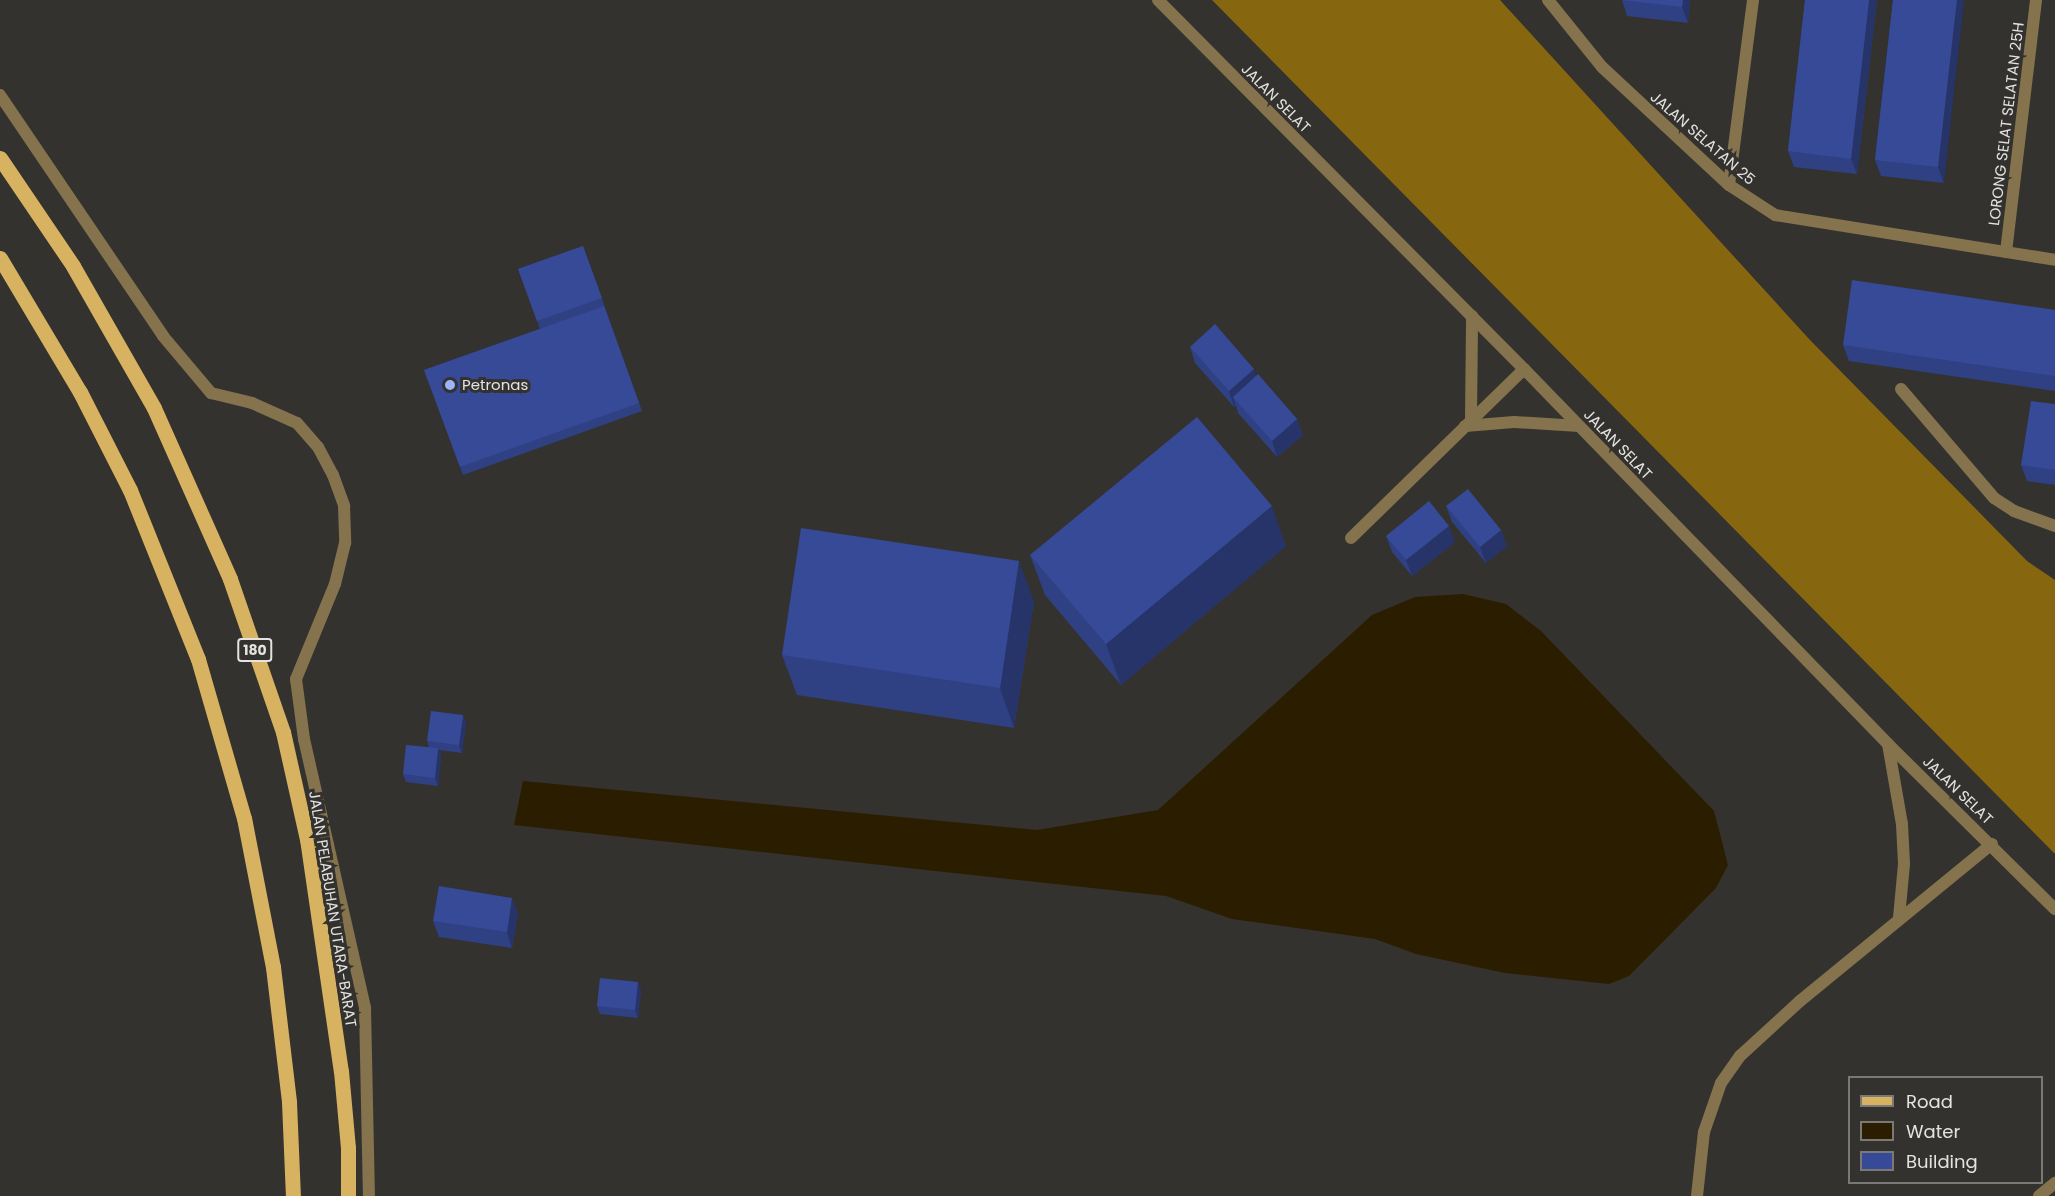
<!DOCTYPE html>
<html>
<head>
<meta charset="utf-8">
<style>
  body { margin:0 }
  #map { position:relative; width:2055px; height:1196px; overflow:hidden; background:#34322e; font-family:Poppins,sans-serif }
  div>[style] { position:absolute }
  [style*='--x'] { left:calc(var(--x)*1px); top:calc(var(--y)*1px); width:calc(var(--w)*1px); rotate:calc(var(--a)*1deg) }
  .forest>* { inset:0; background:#876610 }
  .water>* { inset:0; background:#2b1d00 }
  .service>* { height:12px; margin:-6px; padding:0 6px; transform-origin:6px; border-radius:6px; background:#85734d }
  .minor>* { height:12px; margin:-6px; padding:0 6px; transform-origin:6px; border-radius:6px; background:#85734d }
  .primary>* { height:15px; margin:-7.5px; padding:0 7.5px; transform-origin:7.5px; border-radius:7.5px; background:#d7b260 }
  .wall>* { inset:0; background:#2f4083 }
  .shaded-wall>* { inset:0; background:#26346a }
  .building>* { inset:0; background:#374a98 }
  .dots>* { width:16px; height:16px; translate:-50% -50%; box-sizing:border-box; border:3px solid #34322e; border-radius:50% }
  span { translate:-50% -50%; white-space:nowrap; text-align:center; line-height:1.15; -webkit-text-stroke:6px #34322e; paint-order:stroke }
  .shield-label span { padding:2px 4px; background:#34322e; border:2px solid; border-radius:4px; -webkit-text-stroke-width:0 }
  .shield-label { font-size:14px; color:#e5e3e1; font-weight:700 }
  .street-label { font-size:15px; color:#e5e3e1 }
  .poi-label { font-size:15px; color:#e5e3e1 }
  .left { translate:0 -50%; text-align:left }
  .legend { position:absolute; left:1848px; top:1076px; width:195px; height:108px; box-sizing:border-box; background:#34322e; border:2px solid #7b7976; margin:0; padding:8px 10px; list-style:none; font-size:18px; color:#e5e3e1 }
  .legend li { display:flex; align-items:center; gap:12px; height:30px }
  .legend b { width:30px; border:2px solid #7b7976 }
</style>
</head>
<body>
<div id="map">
  <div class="forest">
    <i style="clip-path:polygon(1212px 0,1500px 0,1810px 340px,2027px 561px,2055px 580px,2055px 854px)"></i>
  </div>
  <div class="water">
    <i style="clip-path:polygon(1463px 594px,1506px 604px,1541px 631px,1714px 811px,1728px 865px,1716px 888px,1629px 976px,1609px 984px,1505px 973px,1416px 954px,1375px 939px,1232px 919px,1166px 896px,514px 825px,523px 781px,1037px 830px,1158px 810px,1372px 615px,1415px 597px)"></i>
  </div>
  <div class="service">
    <i style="--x:0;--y:95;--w:291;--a:55.9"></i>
    <i style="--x:163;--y:336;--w:75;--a:49.9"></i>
    <i style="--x:211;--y:393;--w:42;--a:13.7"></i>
    <i style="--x:252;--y:403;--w:49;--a:24"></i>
    <i style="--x:297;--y:423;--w:32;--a:49"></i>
    <i style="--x:318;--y:447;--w:32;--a:62"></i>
    <i style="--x:333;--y:475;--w:33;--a:70"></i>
    <i style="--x:344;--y:506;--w:37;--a:88"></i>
    <i style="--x:345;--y:543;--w:42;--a:103.7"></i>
    <i style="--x:335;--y:584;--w:103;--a:112.3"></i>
    <i style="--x:296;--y:679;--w:61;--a:82.4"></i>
    <i style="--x:304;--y:739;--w:276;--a:77.2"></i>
    <i style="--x:365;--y:1008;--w:188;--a:88.8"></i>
    <i style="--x:1471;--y:419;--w:103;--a:-89.4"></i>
    <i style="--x:1465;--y:426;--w:49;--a:-4.7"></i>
    <i style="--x:1514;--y:422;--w:65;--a:3.5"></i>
    <i style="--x:1351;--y:538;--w:242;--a:-44.3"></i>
  </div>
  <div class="minor">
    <i style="--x:1158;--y:0;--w:520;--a:45.23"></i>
    <i style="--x:1524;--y:369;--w:523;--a:45.85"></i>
    <i style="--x:1888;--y:744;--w:235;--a:44.7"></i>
    <i style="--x:1548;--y:0;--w:86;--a:51.1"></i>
    <i style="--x:1602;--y:67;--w:173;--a:42.9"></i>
    <i style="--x:1729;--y:185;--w:55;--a:33.1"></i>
    <i style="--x:1775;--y:215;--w:284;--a:9.1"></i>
    <i style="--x:1729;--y:185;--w:187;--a:-82.6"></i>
    <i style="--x:2006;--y:252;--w:254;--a:-83.2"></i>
    <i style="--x:1901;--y:389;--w:143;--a:49.5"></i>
    <i style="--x:1994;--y:498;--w:24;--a:33"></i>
    <i style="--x:2014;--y:511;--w:44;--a:20.1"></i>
    <i style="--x:1888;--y:744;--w:81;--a:80.1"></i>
    <i style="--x:1902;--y:824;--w:40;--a:87.1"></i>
    <i style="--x:1904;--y:864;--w:54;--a:95.3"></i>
    <i style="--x:1697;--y:1196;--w:64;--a:-83.8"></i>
    <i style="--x:1704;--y:1132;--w:52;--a:-70.9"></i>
    <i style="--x:1721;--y:1083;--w:33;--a:-55"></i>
    <i style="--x:1740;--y:1056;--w:81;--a:-42.5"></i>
    <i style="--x:1800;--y:1001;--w:248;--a:-39.3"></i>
    <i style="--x:2039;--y:1196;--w:21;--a:-39"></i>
  </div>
  <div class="primary">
    <i style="--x:0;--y:158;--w:130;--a:55.9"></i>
    <i style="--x:73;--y:266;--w:163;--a:60.3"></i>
    <i style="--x:154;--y:408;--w:187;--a:66"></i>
    <i style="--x:230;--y:579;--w:162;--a:70.9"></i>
    <i style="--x:283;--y:732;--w:110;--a:77.4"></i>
    <i style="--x:307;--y:839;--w:234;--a:81.7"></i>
    <i style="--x:341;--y:1071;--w:77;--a:84.8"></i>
    <i style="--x:348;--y:1148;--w:48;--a:90"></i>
    <i style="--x:0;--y:258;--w:156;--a:59.2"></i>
    <i style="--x:80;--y:392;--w:110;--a:63"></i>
    <i style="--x:130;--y:490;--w:182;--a:68.1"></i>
    <i style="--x:198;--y:659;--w:166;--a:73.9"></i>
    <i style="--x:244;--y:818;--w:152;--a:79"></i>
    <i style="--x:273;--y:967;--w:136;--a:83.2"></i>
    <i style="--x:289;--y:1102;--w:94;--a:87.6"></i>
  </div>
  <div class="wall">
    <i style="clip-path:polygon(1622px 0,1690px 0,1688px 23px,1627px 16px)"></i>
    <i style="clip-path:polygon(1805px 0,1877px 0,1857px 174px,1794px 167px,1788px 151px)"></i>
    <i style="clip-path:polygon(1893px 0,1944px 183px,1881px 176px,1875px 160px)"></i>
    <i style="clip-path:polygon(583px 246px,642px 411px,463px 475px,424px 370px,540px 329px,518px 269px)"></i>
    <i style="clip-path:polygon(2055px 310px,2055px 391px,1849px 361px,1843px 345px)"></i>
    <i style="clip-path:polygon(1190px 347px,1257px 376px,1297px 419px,1303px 435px,1277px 457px,1238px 413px,1236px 406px,1234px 407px,1195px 363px)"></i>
    <i style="clip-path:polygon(2055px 404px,2055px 485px,2027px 481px,2021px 465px)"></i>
    <i style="clip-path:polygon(1446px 506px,1501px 530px,1507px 546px,1486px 563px,1452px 522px)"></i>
    <i style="clip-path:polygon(1386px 536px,1455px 542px,1412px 576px,1392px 552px)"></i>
    <i style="clip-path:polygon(1286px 546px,1121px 685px,1045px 595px,1030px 555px)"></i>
    <i style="clip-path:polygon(1034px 601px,1014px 728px,797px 695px,782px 655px)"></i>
    <i style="clip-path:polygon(463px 715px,466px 723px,462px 753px,439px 750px,441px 756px,438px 786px,406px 782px,403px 774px,429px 747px,427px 741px)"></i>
    <i style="clip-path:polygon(518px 913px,512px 948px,439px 937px,433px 921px)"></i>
    <i style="clip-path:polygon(641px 990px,638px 1018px,600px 1014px,597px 1006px)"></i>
  </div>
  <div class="shaded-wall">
    <i style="clip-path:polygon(1683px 0,1690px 0,1688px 23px,1682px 7px)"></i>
    <i style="clip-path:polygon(1869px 0,1877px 0,1857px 174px,1851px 159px)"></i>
    <i style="clip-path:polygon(1957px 0,1964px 0,1944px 183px,1938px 167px)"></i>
    <i style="clip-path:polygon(1254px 369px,1260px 385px,1233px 397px,1236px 406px,1234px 407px,1229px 391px)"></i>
    <i style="clip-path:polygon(1297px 419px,1303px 435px,1277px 457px,1272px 441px)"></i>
    <i style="clip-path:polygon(1272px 506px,1286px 546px,1121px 685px,1106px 644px)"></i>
    <i style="clip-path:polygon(1449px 526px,1455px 542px,1412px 576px,1406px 560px)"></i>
    <i style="clip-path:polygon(1501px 530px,1507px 546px,1486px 563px,1480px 547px)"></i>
    <i style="clip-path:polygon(1019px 561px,1034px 601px,1014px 728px,1000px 688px)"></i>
    <i style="clip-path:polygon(463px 715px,466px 723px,462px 753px,459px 745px)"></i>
    <i style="clip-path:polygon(438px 748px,441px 756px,438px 786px,435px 778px)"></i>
    <i style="clip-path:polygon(512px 898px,518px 913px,512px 948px,507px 932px)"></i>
    <i style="clip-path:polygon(638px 982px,641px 990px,638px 1018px,635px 1010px)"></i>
  </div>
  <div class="building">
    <i style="clip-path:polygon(1622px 0,1683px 0,1682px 7px)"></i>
    <i style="clip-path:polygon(1805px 0,1869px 0,1851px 159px,1788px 151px)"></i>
    <i style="clip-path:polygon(1893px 0,1957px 0,1938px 167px,1875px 160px)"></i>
    <i style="clip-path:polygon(583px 246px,602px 298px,537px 321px,518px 269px)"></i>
    <i style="clip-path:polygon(1852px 280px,2055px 310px,2055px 376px,1843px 345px)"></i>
    <i style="clip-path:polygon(604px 306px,639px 403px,460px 467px,424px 370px)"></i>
    <i style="clip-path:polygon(1215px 324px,1254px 369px,1229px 391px,1190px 347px)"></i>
    <i style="clip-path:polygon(1258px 374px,1297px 419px,1272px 441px,1233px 397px)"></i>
    <i style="clip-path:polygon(2031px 401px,2055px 404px,2055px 470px,2021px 465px)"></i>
    <i style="clip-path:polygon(1197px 417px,1272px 506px,1106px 644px,1030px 555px)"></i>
    <i style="clip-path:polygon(1468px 489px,1501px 530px,1480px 547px,1446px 506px)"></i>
    <i style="clip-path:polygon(1429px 501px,1449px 526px,1406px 560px,1386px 536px)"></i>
    <i style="clip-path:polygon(801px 528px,1019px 561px,1000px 688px,782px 655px)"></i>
    <i style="clip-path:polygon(431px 711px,463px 715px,459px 745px,427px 741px)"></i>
    <i style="clip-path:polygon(406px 745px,438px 748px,435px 778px,403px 774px)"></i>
    <i style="clip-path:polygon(439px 886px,512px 898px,507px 932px,433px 921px)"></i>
    <i style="clip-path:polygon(600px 978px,638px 982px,635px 1010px,597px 1006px)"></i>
  </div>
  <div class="dots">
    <i style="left:450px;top:385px;background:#9cb4fd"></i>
  </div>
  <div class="shield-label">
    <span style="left:255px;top:650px">180</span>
  </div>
  <div class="street-label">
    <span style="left:1276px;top:98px;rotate:45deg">JALAN SELAT</span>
    <span style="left:2006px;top:124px;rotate:-83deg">LORONG SELAT SELATAN 25H</span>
    <span style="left:1703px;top:138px;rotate:41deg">JALAN SELATAN 25</span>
    <span style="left:1618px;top:444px;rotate:46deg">JALAN SELAT</span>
    <span style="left:1958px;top:790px;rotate:44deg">JALAN SELAT</span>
    <span style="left:333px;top:909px;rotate:81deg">JALAN PELABUHAN UTARA-BARAT</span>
  </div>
  <div class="poi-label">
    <span class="left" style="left:462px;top:385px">Petronas</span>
  </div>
  <ul class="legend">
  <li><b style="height:8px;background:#d7b260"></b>Road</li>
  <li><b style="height:16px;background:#2b1d00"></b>Water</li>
  <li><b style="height:16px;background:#374a98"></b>Building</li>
  </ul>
</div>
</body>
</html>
